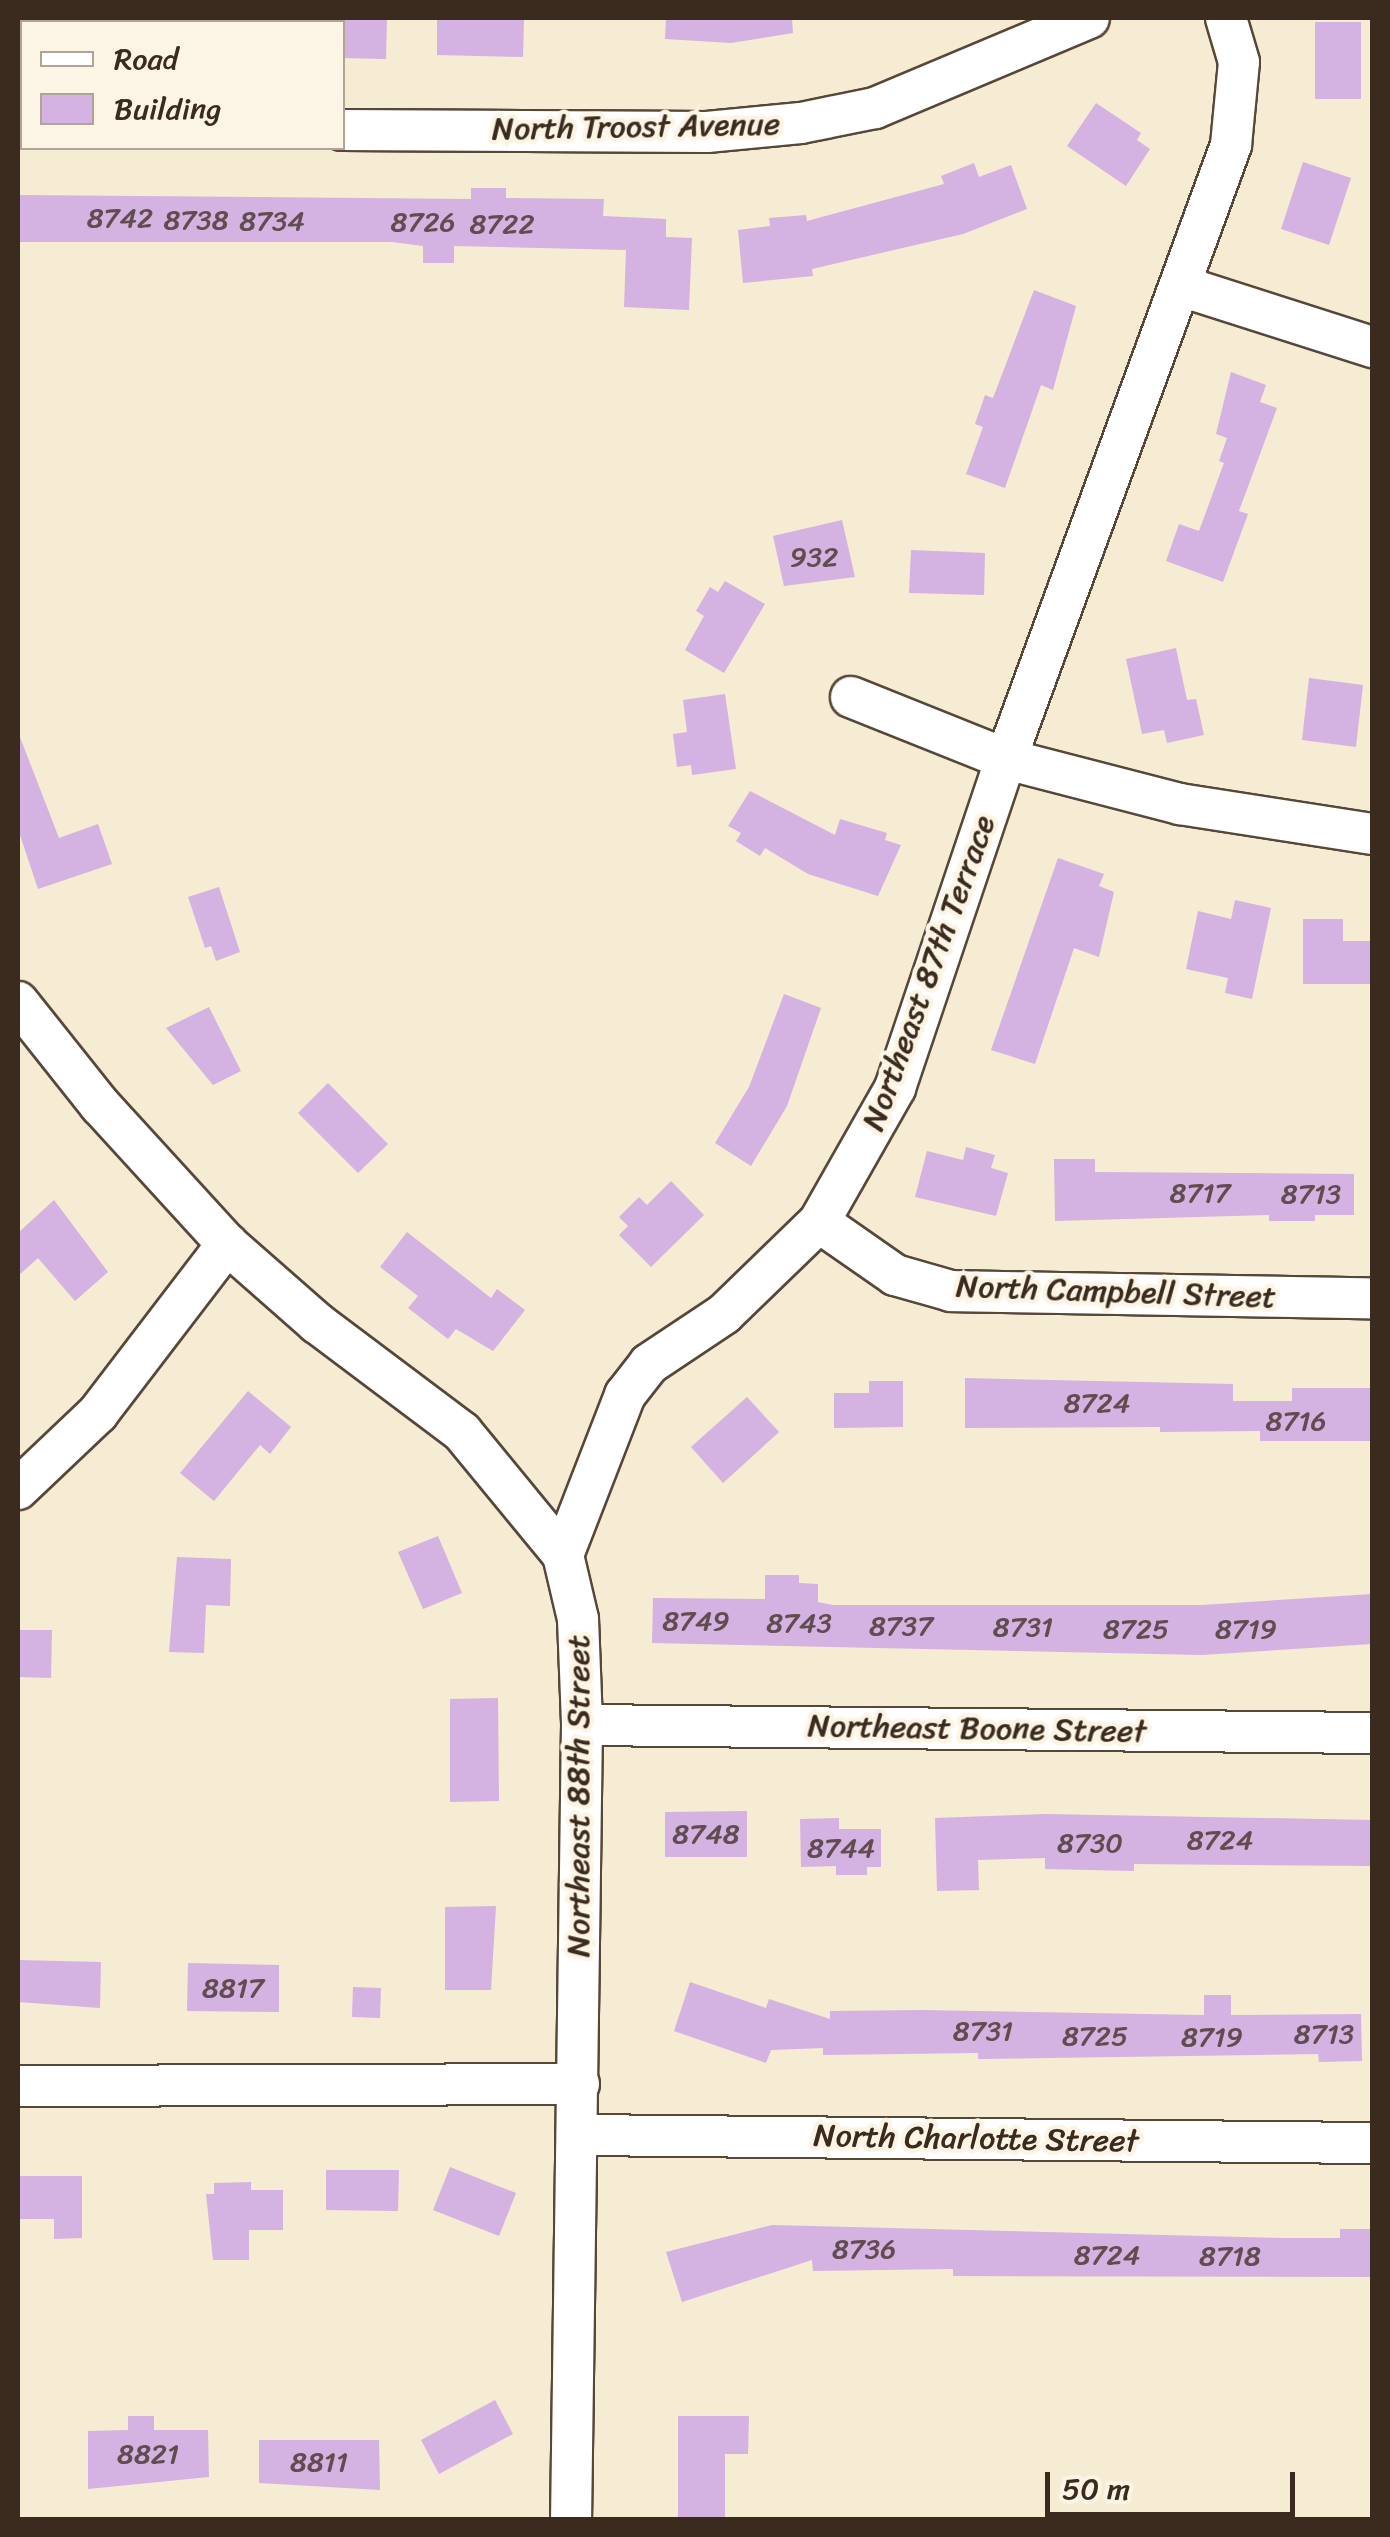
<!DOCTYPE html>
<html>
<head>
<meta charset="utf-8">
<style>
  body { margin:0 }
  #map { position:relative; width:1390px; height:2537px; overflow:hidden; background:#f6ebd3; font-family:Sriracha,sans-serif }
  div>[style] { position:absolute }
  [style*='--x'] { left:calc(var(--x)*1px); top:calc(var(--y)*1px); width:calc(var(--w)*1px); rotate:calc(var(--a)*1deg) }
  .building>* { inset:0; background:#d4b2e1 }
  .roads { filter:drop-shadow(2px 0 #574739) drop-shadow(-2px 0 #574739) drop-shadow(0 2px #574739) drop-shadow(0 -2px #574739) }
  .minor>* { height:40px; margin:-20px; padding:0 20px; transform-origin:20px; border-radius:20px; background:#fff }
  span { translate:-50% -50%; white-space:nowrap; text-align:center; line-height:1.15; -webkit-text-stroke:9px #fcf5e5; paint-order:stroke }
  .number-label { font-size:28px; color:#614c4f }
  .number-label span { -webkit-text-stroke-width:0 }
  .street-label { font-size:32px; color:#3b2a1e }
  .frame { position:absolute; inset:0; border:20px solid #3b2a1e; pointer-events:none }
  .legend { position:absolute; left:20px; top:20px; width:325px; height:130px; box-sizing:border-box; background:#fcf5e5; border:2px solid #afa495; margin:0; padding:12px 18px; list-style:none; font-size:30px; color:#3b2a1e }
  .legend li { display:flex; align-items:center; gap:20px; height:50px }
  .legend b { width:50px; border:2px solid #afa495 }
  .scale { position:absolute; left:1045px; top:2472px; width:250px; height:45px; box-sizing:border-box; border:5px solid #3b2a1e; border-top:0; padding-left:12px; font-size:30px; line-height:35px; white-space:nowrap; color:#3b2a1e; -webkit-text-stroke:8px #fcf5e5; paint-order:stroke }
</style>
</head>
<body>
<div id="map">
  <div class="building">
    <i style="clip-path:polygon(342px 18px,387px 18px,386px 59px,342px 58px)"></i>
    <i style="clip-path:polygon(437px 18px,524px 18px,523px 57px,437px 55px)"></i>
    <i style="clip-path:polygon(666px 18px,792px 18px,793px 33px,731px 43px,665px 39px)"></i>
    <i style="clip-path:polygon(1315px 22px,1361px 22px,1361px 99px,1315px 99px)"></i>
    <i style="clip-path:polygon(1096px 103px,1141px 133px,1137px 140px,1150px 149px,1126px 186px,1067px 146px)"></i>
    <i style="clip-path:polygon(1303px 162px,1351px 178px,1329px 245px,1281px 229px)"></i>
    <i style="clip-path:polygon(974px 163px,979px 177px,1011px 165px,1027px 209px,963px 234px,812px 269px,813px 276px,743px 283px,738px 230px,770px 226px,769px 218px,806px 215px,807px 221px,944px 184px,941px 176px)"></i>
    <i style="clip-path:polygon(471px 188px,506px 188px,506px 198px,604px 199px,603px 216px,666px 219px,666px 237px,692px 238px,689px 310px,624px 307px,626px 250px,454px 246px,454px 263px,423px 263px,423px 246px,392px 242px,18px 242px,18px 195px,471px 199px)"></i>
    <i style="clip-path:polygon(1034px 290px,1076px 306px,1053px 390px,1041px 385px,1005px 488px,966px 474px,983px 427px,975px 424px,985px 395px,993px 398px)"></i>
    <i style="clip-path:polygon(1231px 372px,1266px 385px,1260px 402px,1277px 408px,1239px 511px,1248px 514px,1223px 582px,1166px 561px,1179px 524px,1199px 531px,1224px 463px,1219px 461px,1227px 438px,1216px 434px)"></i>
    <i style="clip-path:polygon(842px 520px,855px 577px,784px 586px,773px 536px)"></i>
    <i style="clip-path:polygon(911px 550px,985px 553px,984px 595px,909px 593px)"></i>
    <i style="clip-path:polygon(725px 581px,765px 604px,724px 673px,685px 650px,704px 616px,696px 611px,710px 587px,718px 592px)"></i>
    <i style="clip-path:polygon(1176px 648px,1187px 700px,1196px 699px,1204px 735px,1167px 743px,1164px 730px,1142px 734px,1126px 659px)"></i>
    <i style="clip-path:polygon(1309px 678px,1363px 685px,1356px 747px,1302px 740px)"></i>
    <i style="clip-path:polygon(725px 694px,736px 769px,692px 775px,691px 765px,677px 767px,673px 734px,687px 732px,683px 700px)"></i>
    <i style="clip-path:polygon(18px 732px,59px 838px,98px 824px,112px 864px,38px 889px,18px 829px)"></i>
    <i style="clip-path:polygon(750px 791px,835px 835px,840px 819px,887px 833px,885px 840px,901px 845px,878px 896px,808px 874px,765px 848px,760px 856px,736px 841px,741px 833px,728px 826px)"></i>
    <i style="clip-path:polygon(1058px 858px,1104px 874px,1099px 886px,1114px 892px,1099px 957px,1074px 948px,1035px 1064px,991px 1050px)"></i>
    <i style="clip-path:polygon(219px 887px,240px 952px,216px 961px,211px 946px,205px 948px,188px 897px)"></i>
    <i style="clip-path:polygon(1235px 900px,1271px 908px,1252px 999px,1225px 993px,1228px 978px,1186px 969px,1198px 911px,1231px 919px)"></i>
    <i style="clip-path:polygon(1303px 919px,1343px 919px,1343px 941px,1372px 941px,1372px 984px,1303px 984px)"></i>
    <i style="clip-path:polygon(784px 994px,821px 1008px,787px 1106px,751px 1166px,715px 1143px,749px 1087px)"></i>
    <i style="clip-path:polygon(209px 1007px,241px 1071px,213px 1085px,166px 1028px)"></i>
    <i style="clip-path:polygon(328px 1083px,388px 1144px,358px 1173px,298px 1113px)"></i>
    <i style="clip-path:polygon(966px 1147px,995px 1155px,991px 1168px,1008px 1173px,996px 1216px,915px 1197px,927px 1151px,963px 1160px)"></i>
    <i style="clip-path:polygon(1054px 1159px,1095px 1159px,1095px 1172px,1354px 1174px,1354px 1215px,1315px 1215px,1315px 1221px,1269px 1221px,1269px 1215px,1055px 1221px)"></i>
    <i style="clip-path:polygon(671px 1181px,704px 1215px,651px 1267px,619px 1235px,628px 1226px,619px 1217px,639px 1197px,647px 1205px)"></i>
    <i style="clip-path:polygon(54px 1200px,108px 1272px,75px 1301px,38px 1258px,18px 1276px,18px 1233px)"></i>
    <i style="clip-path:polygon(407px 1232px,491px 1298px,497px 1289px,525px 1310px,493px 1351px,456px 1329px,448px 1339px,408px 1308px,418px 1296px,380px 1267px)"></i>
    <i style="clip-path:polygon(965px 1378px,1233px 1384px,1233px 1401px,1292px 1401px,1292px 1388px,1372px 1388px,1372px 1441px,1260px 1441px,1260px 1431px,1160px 1432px,1160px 1427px,965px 1428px)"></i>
    <i style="clip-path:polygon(869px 1381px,903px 1381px,903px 1427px,834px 1428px,834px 1393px,869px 1393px)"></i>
    <i style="clip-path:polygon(248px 1391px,291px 1427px,270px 1454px,260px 1445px,214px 1501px,180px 1473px)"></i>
    <i style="clip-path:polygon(747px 1397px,779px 1432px,723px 1483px,691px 1447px)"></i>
    <i style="clip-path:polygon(438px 1536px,462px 1593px,423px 1609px,398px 1552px)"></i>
    <i style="clip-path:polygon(177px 1557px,231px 1559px,230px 1606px,206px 1605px,204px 1653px,169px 1652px)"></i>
    <i style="clip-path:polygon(765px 1575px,799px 1575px,799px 1583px,818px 1584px,818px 1602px,833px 1605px,1202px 1605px,1372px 1594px,1372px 1644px,1202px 1655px,652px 1643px,653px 1598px,765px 1599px)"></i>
    <i style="clip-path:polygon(18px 1630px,52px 1630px,51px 1678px,18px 1677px)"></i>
    <i style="clip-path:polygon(498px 1698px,499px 1801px,450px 1802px,450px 1699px)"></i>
    <i style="clip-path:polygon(747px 1811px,747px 1857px,665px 1857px,665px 1812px)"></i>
    <i style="clip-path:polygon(1046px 1814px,1372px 1820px,1372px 1866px,1134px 1864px,1134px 1871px,1045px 1869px,1045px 1858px,978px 1860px,979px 1890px,937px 1891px,935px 1818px)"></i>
    <i style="clip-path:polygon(839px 1818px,839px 1829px,881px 1829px,881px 1867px,867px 1867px,867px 1875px,836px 1875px,836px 1866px,801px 1867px,800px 1819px)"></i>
    <i style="clip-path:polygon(496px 1906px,491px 1990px,445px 1990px,445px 1907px)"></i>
    <i style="clip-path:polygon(18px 1960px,101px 1962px,100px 2008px,18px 2002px)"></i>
    <i style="clip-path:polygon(188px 1963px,279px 1965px,279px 2012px,187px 2011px)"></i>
    <i style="clip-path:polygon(690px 1982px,766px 2008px,769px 1999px,830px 2019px,830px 2011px,922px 2010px,1204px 2015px,1204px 1995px,1231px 1995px,1231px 2015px,1361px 2014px,1362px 2061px,1319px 2062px,1318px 2054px,978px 2059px,978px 2053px,823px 2055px,823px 2048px,771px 2050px,766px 2063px,674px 2031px)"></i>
    <i style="clip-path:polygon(353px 1987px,381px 1988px,380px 2018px,352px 2017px)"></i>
    <i style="clip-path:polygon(450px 2167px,516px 2193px,499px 2236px,433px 2210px)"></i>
    <i style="clip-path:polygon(326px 2170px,399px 2170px,398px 2211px,326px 2210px)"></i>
    <i style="clip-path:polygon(18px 2176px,82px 2176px,82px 2238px,54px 2239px,54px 2219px,18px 2219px)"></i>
    <i style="clip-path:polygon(251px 2182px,251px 2190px,283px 2190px,283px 2230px,249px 2230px,249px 2260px,213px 2260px,206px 2194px,214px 2194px,214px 2183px)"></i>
    <i style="clip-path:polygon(772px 2225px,1283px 2238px,1340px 2238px,1340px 2229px,1372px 2229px,1372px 2277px,953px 2276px,953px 2269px,813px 2271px,812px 2260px,682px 2302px,666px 2252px)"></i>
    <i style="clip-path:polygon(495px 2400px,513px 2434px,439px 2474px,421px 2440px)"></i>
    <i style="clip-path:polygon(128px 2416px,154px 2416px,154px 2430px,208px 2430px,209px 2477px,88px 2489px,88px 2431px,128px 2430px)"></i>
    <i style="clip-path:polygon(678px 2416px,749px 2416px,748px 2454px,725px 2454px,725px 2520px,678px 2520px)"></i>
    <i style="clip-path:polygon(259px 2440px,379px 2440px,380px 2490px,259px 2483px)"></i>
  </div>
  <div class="roads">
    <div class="minor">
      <i style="--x:18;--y:126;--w:4;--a:0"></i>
      <i style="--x:342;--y:130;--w:365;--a:0.3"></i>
      <i style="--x:707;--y:132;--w:94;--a:-5.5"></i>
      <i style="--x:801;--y:123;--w:76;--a:-11.5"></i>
      <i style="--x:875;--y:108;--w:232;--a:-22.8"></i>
      <i style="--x:1181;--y:286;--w:201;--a:17.7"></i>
      <i style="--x:851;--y:697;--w:167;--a:21.8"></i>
      <i style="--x:1006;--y:759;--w:180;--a:14.5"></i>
      <i style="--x:1180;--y:804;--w:194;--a:8.9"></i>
      <i style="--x:18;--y:1002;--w:132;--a:51.5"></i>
      <i style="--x:100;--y:1105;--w:188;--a:47.6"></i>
      <i style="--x:227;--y:1244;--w:120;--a:41.3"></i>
      <i style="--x:317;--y:1323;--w:181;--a:36.9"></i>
      <i style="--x:462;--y:1432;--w:159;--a:50.6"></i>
      <i style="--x:563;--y:1555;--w:66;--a:76.8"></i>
      <i style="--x:578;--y:1619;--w:106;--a:87.8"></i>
      <i style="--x:582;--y:1725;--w:795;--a:90.79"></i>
      <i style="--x:819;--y:1222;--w:93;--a:34.9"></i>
      <i style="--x:895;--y:1275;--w:58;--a:15.9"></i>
      <i style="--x:951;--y:1291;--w:421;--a:1"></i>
      <i style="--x:18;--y:1489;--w:110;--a:-43.5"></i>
      <i style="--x:98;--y:1413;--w:213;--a:-52.6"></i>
      <i style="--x:563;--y:1555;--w:172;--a:-68.8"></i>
      <i style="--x:625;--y:1395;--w:39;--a:-52"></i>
      <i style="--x:649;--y:1364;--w:90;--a:-33.7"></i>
      <i style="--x:724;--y:1314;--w:132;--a:-44.1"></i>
      <i style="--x:819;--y:1222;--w:154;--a:-60.4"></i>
      <i style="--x:895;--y:1088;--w:347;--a:-71.4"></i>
      <i style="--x:1006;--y:759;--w:654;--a:-69.87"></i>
      <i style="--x:1231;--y:145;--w:83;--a:-84.5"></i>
      <i style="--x:1239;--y:62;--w:46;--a:-106.5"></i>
      <i style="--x:582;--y:1725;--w:790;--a:0.58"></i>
      <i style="--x:18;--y:2086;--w:561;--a:-0.2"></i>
      <i style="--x:579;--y:2135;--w:793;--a:0.58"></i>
    </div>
  </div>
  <div class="number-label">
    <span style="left:120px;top:218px">8742</span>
    <span style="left:196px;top:220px">8738</span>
    <span style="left:272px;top:221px">8734</span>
    <span style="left:423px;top:222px">8726</span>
    <span style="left:502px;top:224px">8722</span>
    <span style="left:814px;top:557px">932</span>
    <span style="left:1200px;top:1193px">8717</span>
    <span style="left:1311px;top:1194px">8713</span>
    <span style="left:1097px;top:1403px">8724</span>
    <span style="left:1296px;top:1421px">8716</span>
    <span style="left:696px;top:1621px">8749</span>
    <span style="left:799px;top:1623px">8743</span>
    <span style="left:901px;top:1626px">8737</span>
    <span style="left:1023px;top:1627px">8731</span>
    <span style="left:1136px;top:1629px">8725</span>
    <span style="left:1246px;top:1629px">8719</span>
    <span style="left:706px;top:1834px">8748</span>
    <span style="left:1220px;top:1840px">8724</span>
    <span style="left:1090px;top:1843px">8730</span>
    <span style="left:841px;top:1848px">8744</span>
    <span style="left:233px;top:1988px">8817</span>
    <span style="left:983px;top:2031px">8731</span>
    <span style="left:1324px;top:2034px">8713</span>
    <span style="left:1095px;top:2036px">8725</span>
    <span style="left:1212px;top:2037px">8719</span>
    <span style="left:864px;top:2249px">8736</span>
    <span style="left:1107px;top:2255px">8724</span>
    <span style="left:1230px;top:2256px">8718</span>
    <span style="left:148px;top:2454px">8821</span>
    <span style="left:319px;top:2462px">8811</span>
  </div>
  <div class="street-label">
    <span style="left:636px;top:127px;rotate:-1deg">North Troost Avenue</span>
    <span style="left:929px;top:973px;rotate:-70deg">Northeast 87th Terrace</span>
    <span style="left:1116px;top:1292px;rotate:2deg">North Campbell Street</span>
    <span style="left:977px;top:1729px;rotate:1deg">Northeast Boone Street</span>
    <span style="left:579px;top:1796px;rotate:-90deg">Northeast 88th Street</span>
    <span style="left:976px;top:2139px;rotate:1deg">North Charlotte Street</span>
  </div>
  <div class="frame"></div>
  <ul class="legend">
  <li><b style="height:12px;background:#fff"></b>Road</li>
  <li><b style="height:28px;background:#d4b2e1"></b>Building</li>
  </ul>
  <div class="scale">50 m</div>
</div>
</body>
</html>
